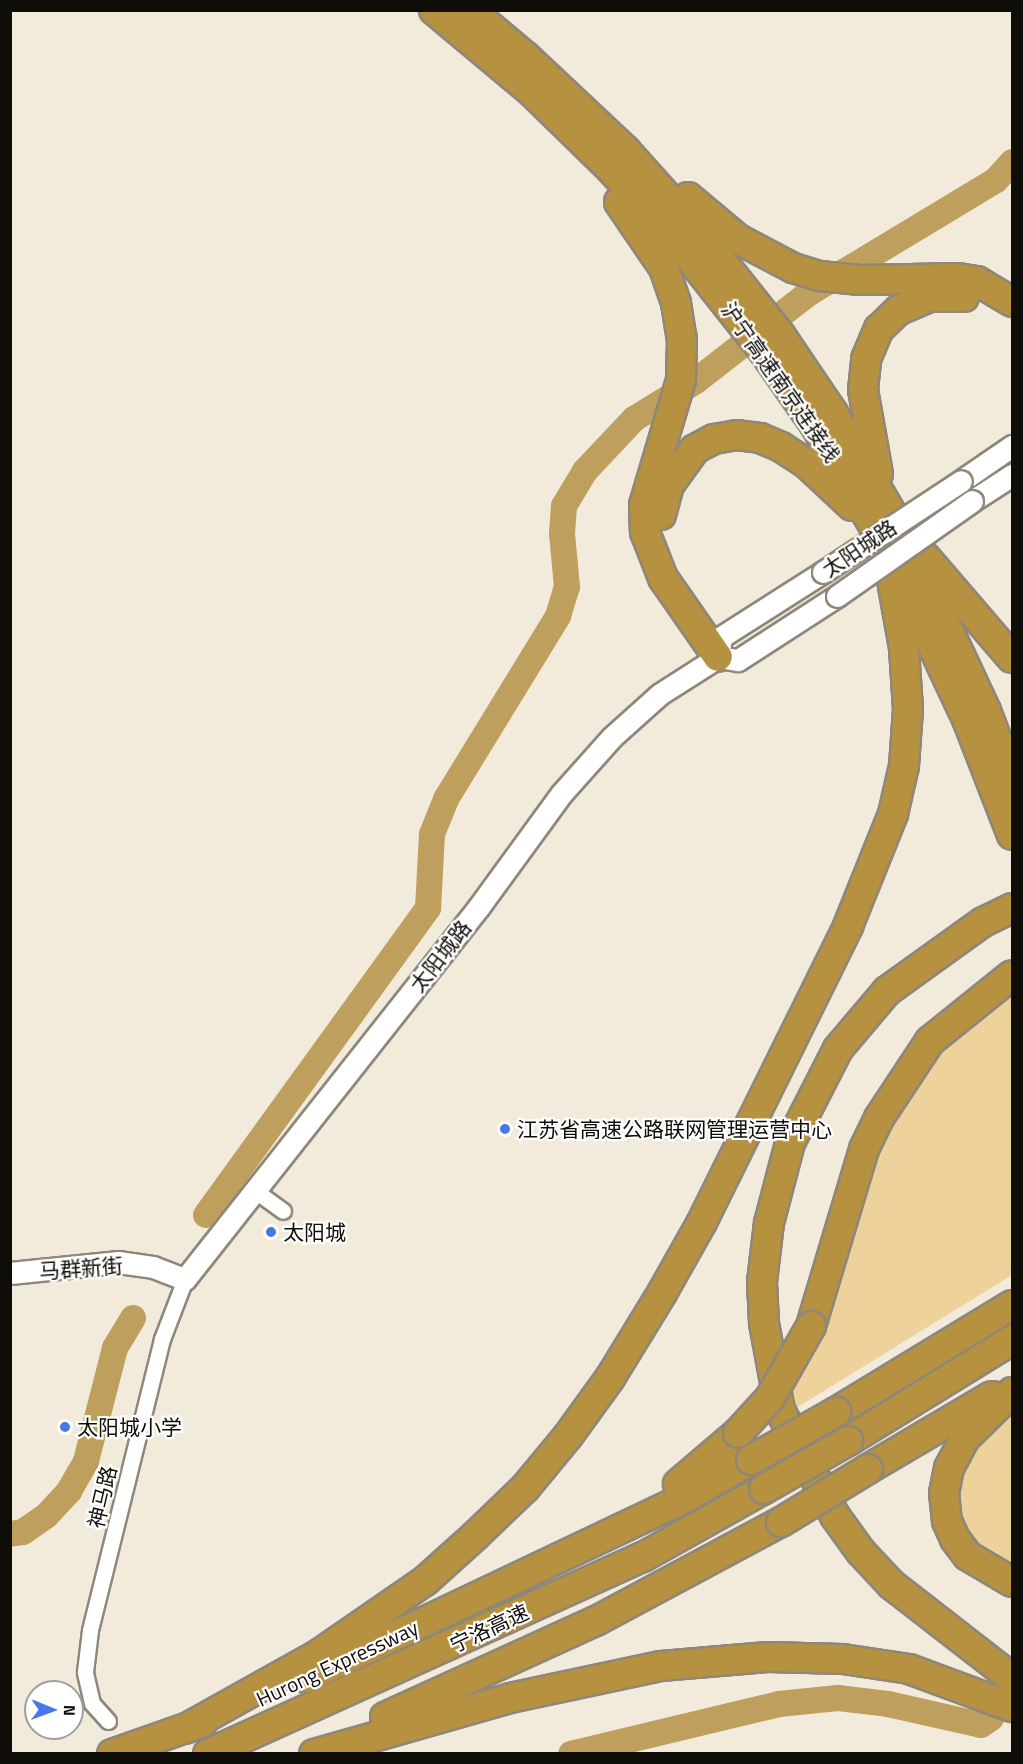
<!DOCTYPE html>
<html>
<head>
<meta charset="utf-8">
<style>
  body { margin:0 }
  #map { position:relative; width:1023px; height:1764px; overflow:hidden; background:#f2ebdc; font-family:"Titillium Web","Noto Sans SC",sans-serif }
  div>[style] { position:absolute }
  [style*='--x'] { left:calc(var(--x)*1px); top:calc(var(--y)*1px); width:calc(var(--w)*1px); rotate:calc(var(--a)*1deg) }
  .green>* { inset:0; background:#edd29b }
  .river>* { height:26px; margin:-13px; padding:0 13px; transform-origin:13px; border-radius:13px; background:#be9f5e }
  .roads { filter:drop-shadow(2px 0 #8e877a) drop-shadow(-2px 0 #8e877a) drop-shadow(0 2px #8e877a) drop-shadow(0 -2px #8e877a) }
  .street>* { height:15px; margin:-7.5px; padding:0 7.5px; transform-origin:7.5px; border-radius:7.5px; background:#fff }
  .secondary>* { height:21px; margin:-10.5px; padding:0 10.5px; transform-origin:10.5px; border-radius:10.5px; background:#fff }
  .highway>* { height:28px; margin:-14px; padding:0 14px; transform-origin:14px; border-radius:14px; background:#b59140 }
  .bridges { filter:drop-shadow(2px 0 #8e877a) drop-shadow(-2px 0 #8e877a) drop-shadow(0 2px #8e877a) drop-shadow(0 -2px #8e877a) }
  .secondary-bridge>* { height:21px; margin:-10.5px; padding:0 10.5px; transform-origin:10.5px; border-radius:10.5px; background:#fff }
  .highway-bridge>* { height:28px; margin:-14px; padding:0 14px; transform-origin:14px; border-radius:14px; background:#b59140 }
  .dots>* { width:16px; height:16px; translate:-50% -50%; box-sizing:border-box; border:3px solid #fff; border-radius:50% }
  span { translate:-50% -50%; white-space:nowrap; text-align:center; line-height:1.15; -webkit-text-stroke:4.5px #fff; paint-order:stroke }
  .street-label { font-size:21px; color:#0f0d08 }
  .poi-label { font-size:21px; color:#0f0d08 }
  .left { translate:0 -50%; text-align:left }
  .frame { position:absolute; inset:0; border:12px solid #0f0d08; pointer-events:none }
  .north { position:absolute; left:24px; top:1680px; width:60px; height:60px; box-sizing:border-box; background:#fff; border:2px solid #9f9e9c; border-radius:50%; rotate:91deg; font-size:16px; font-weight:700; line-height:24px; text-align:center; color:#0f0d08 }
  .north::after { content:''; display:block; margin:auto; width:21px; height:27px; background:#4877e9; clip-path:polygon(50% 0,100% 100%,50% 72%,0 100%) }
</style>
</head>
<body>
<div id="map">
  <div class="green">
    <i style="clip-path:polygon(1012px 992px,1012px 1275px,793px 1410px,787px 1399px,816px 1346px,880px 1148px,909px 1087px,945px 1045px)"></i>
    <i style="clip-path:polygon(1012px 1405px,1012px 1570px,973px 1546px,957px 1517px,955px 1488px,961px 1461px)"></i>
  </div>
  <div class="river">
    <i style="--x:206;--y:1215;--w:379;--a:-54.1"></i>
    <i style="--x:428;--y:908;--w:74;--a:-86.9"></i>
    <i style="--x:432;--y:834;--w:38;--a:-68"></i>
    <i style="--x:446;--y:799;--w:215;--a:-58.5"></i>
    <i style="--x:558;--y:616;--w:30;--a:-73"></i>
    <i style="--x:567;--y:587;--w:53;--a:-95.4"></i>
    <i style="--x:562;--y:534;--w:28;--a:-86"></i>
    <i style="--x:564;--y:506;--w:41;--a:-59"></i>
    <i style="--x:585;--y:471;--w:71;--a:-46.7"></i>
    <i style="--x:634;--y:419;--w:73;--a:-31.5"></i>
    <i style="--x:696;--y:381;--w:143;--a:-37.9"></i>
    <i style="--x:809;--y:293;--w:218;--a:-31.1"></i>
    <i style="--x:996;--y:180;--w:24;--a:-48"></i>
    <i style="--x:10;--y:1534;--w:13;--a:-9"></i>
    <i style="--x:23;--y:1532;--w:29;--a:-35"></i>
    <i style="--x:47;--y:1515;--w:33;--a:-47"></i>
    <i style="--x:69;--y:1491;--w:34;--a:-60"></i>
    <i style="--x:86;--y:1461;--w:117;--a:-75.6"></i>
    <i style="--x:115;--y:1348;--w:35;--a:-59"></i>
    <i style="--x:571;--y:1754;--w:214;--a:-13.5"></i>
    <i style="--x:779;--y:1704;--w:59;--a:-5.8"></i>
    <i style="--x:838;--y:1698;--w:50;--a:6.8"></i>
    <i style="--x:888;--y:1704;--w:95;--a:12.7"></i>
    <i style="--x:981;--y:1725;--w:12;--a:-35"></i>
    <i style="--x:991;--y:1718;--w:39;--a:-59"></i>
  </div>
  <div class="roads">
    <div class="street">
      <i style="--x:257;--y:1192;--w:32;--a:36"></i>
      <i style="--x:108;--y:1721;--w:24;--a:-132"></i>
      <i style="--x:92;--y:1703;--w:32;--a:-103"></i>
      <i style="--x:85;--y:1672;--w:42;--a:-83.2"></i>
      <i style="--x:90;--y:1630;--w:300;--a:-76.1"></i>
      <i style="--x:162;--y:1339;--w:64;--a:-69"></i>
    </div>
    <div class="secondary">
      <i style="--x:961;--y:481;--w:62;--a:-34.5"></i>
      <i style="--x:972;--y:501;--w:48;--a:-33"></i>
      <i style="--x:718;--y:657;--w:20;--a:-81"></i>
      <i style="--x:721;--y:637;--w:121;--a:-32.5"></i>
      <i style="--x:10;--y:1273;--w:109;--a:-5.8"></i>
      <i style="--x:118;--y:1262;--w:35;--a:8"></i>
      <i style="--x:153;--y:1267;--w:34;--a:21"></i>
      <i style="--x:185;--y:1279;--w:473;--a:-51.7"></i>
      <i style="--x:478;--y:908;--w:142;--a:-53.9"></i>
      <i style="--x:562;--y:793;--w:75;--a:-48.2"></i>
      <i style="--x:612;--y:737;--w:64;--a:-41.9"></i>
      <i style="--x:660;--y:694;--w:69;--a:-32.5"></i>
      <i style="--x:718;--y:657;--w:20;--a:9"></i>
      <i style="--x:738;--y:660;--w:118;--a:-32.9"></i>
    </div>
    <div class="highway">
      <i style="--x:434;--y:10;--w:128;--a:39.9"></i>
      <i style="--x:532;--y:92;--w:110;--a:44.3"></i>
      <i style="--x:611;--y:169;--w:101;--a:47.8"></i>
      <i style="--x:679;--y:244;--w:134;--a:51.7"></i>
      <i style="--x:762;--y:349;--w:93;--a:55.1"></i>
      <i style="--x:815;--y:425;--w:141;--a:59.8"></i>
      <i style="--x:886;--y:547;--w:190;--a:64.8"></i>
      <i style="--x:967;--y:719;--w:124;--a:68.8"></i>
      <i style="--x:470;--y:10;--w:73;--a:40"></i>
      <i style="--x:526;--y:57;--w:137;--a:43.2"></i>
      <i style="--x:626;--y:151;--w:106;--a:48.1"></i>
      <i style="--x:697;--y:230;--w:135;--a:51.6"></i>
      <i style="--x:781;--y:336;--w:93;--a:56"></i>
      <i style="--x:833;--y:413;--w:141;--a:59.8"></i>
      <i style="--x:904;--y:535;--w:194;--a:65"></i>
      <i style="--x:986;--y:711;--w:73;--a:69.1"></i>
      <i style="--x:688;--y:197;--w:65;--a:40"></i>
      <i style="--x:738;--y:239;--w:62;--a:27.8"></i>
      <i style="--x:793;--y:268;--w:28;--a:17"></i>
      <i style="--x:820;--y:276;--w:40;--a:5.7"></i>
      <i style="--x:860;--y:280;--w:98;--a:-1.2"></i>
      <i style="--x:958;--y:278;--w:19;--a:9"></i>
      <i style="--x:977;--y:281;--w:41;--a:31"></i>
      <i style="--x:619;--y:202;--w:80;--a:55.7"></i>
      <i style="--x:664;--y:268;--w:37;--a:71"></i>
      <i style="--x:676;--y:303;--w:36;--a:81"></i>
      <i style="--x:682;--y:339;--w:41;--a:91.4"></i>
      <i style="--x:681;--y:380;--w:130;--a:106.5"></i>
      <i style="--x:644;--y:505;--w:27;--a:88"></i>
      <i style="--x:645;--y:532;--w:49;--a:68.6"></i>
      <i style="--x:663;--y:578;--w:96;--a:55.2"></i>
      <i style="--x:878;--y:474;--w:85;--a:-100.1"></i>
      <i style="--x:863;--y:390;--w:31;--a:-84"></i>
      <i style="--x:866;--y:359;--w:33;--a:-67"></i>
      <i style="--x:879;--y:329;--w:28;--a:-44"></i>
      <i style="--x:899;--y:310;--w:33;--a:-23"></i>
      <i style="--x:929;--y:297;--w:35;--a:0"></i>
      <i style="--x:661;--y:515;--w:31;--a:-75"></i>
      <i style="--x:669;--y:485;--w:44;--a:-54.2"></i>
      <i style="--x:695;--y:449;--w:21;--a:-28"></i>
      <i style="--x:714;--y:439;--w:22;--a:-10"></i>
      <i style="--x:736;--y:435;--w:24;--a:7"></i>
      <i style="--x:760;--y:438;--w:23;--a:23"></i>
      <i style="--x:781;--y:447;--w:30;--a:33"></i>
      <i style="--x:806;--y:463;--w:63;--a:43.1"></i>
      <i style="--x:925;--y:557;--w:133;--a:49.3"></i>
      <i style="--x:1012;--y:908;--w:32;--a:154"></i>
      <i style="--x:983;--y:922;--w:118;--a:144.3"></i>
      <i style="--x:887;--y:991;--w:76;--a:130.2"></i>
      <i style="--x:838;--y:1049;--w:106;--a:117.1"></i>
      <i style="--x:790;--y:1143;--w:83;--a:104.7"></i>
      <i style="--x:769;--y:1223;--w:59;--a:96.8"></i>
      <i style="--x:762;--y:1282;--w:41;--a:87.2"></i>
      <i style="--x:764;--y:1323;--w:88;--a:79.6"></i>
      <i style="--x:780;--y:1410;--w:119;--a:62.6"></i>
      <i style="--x:835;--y:1516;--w:44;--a:54.2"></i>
      <i style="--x:861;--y:1552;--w:45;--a:46.8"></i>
      <i style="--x:892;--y:1585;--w:152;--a:37.8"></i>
      <i style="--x:811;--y:1326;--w:185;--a:-73.3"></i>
      <i style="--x:864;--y:1149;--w:34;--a:-64"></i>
      <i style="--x:879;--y:1118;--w:92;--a:-56.5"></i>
      <i style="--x:930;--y:1041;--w:105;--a:-38.8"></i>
      <i style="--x:1012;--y:1392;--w:66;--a:135.6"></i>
      <i style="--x:965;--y:1438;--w:34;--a:118"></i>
      <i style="--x:949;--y:1468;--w:25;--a:101"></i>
      <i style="--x:944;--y:1493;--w:28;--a:84"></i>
      <i style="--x:947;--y:1521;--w:20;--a:66"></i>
      <i style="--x:955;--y:1539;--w:21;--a:53"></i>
      <i style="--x:968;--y:1556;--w:51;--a:30.6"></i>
      <i style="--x:836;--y:1412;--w:206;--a:-31.3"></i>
      <i style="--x:848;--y:1441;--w:193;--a:-31.6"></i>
      <i style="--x:868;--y:1469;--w:144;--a:-30.5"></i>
      <i style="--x:678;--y:1484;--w:79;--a:-40.4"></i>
      <i style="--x:306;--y:1678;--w:415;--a:-25.4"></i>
      <i style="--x:681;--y:1500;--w:81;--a:-29.7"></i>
      <i style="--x:385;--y:1717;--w:232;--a:-24.5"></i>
      <i style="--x:596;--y:1621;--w:210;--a:-28.2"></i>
      <i style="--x:185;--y:1729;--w:154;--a:-29.2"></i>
      <i style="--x:319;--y:1654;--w:129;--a:-34.6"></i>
      <i style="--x:425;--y:1581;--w:69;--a:-42"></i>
      <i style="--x:476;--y:1535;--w:68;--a:-43.8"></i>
      <i style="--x:525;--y:1488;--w:67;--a:-50.4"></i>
      <i style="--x:568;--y:1436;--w:72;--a:-54.1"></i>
      <i style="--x:610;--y:1378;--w:100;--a:-58.5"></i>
      <i style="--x:662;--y:1293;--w:81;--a:-60.6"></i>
      <i style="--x:702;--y:1222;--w:330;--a:-63.7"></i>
      <i style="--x:848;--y:926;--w:121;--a:-68.1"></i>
      <i style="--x:893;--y:814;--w:49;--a:-77.1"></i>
      <i style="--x:904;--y:766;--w:57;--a:-86"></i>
      <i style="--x:908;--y:709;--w:61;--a:-93.8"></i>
      <i style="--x:904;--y:648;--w:103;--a:-100.1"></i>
      <i style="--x:112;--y:1754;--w:96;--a:-19.4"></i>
      <i style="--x:208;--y:1754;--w:478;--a:-24.4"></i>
      <i style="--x:643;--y:1557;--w:139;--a:-29.3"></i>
      <i style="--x:314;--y:1754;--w:204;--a:-15.9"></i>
      <i style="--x:510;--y:1698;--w:154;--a:-12"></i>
      <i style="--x:661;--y:1666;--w:107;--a:-4.8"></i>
      <i style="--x:768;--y:1657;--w:75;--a:1.5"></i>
      <i style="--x:843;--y:1659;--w:67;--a:8.6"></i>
      <i style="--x:909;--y:1669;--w:110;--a:20.3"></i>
    </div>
  </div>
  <div class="bridges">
    <div class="secondary-bridge">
      <i style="--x:823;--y:572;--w:165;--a:-33.4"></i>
      <i style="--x:837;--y:596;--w:165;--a:-35.1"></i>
    </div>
    <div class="highway-bridge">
      <i style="--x:738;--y:1433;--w:47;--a:-47.6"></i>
      <i style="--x:770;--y:1398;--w:83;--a:-60.3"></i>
      <i style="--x:751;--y:1460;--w:98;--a:-29.5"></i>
      <i style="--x:764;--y:1489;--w:97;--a:-29.7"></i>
      <i style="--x:781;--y:1522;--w:102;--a:-31.3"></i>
    </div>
  </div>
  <div class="dots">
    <i style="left:505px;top:1129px;background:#4877e9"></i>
    <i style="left:271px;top:1232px;background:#4877e9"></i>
    <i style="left:65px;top:1427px;background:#4877e9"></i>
  </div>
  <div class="street-label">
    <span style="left:781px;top:382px;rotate:55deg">沪宁高速南京连接线</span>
    <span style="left:859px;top:548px;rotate:-34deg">太阳城路</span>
    <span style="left:440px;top:956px;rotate:-52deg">太阳城路</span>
    <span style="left:81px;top:1268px;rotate:-4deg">马群新街</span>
    <span style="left:102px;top:1497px;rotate:-77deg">神马路</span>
    <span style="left:489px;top:1628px;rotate:-25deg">宁洛高速</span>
    <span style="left:337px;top:1663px;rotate:-25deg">Hurong Expressway</span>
  </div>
  <div class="poi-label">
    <span class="left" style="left:517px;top:1129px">江苏省高速公路联网管理运营中心</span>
    <span class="left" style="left:283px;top:1232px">太阳城</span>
    <span class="left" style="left:77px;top:1427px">太阳城小学</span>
  </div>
  <div class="frame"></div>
  <div class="north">N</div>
</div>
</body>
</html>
